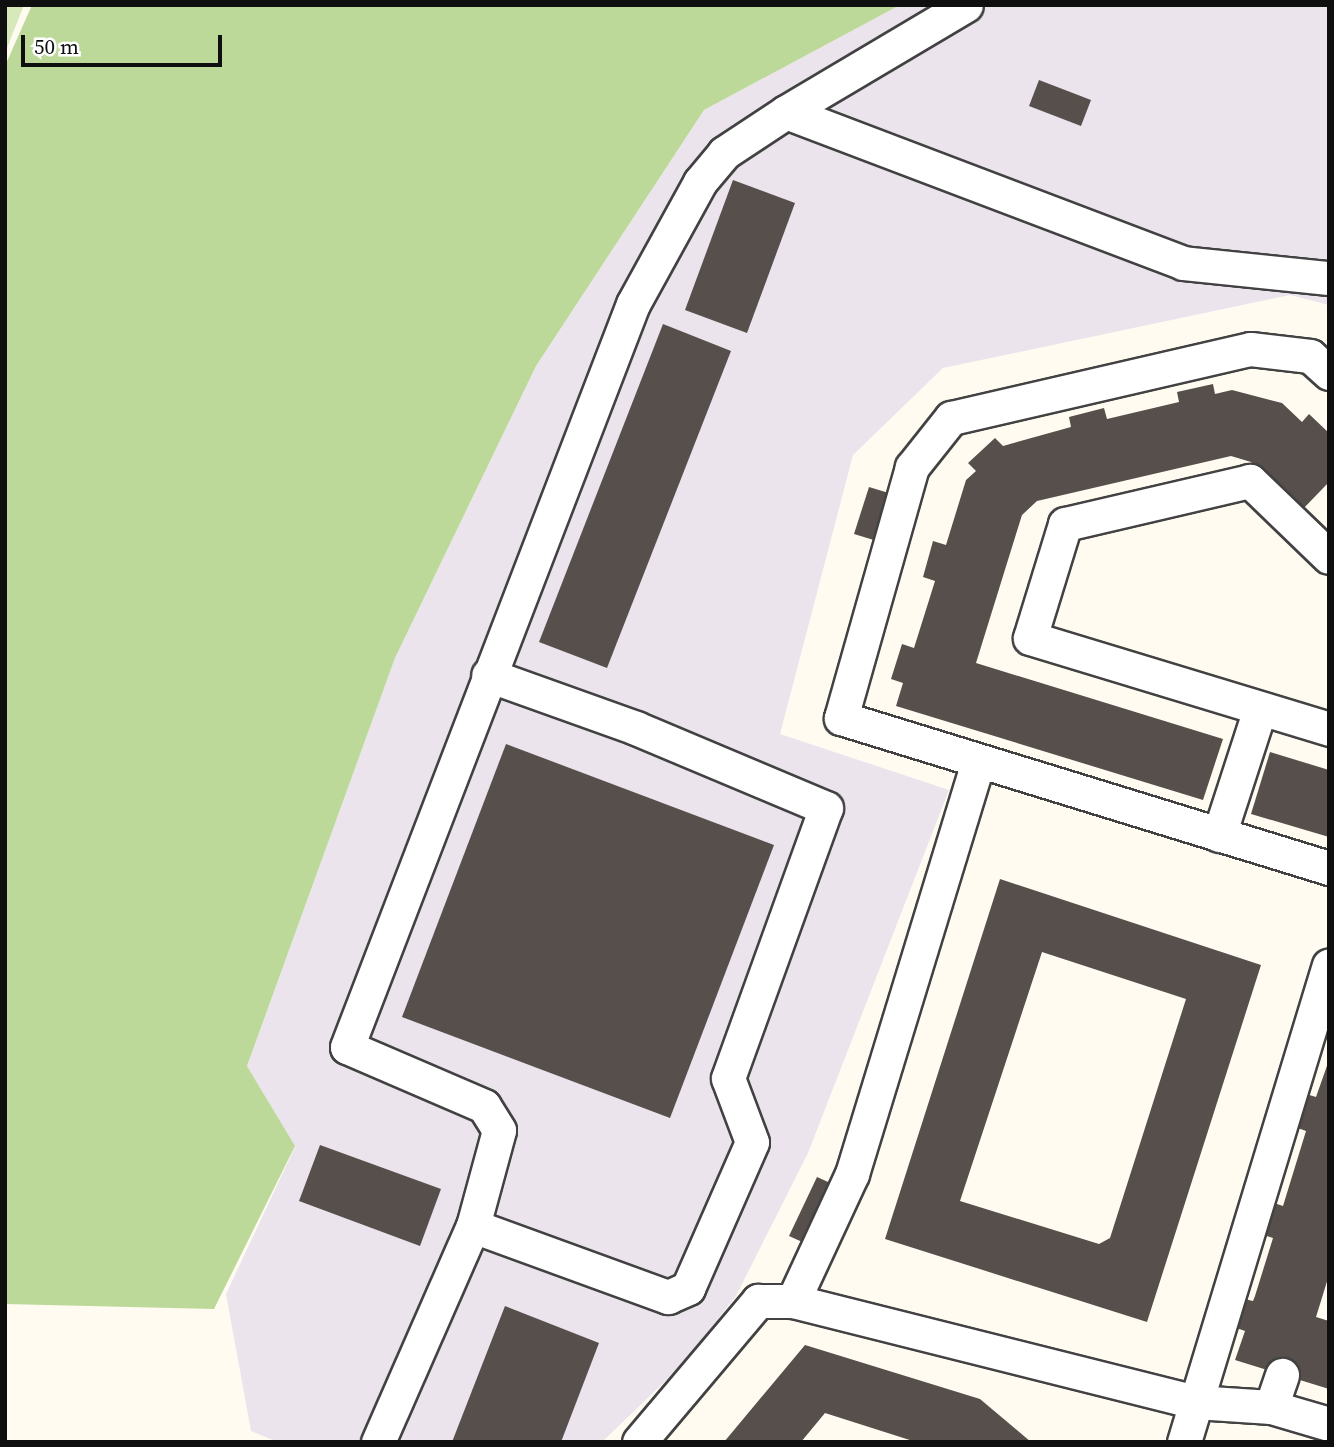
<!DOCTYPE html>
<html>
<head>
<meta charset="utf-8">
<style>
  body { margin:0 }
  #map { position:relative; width:1334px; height:1447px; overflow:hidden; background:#fffbf1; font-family:"Source Serif 4",serif }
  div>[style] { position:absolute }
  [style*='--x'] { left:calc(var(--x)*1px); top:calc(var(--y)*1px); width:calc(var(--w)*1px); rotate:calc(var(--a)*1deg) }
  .industrial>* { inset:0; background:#ebe4ed }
  .green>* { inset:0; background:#d7e9bb }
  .forest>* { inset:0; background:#bcd99a }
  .building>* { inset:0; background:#574f4b }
  .roads { filter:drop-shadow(2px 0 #424242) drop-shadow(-2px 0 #424242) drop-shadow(0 2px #424242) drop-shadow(0 -2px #424242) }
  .minor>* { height:33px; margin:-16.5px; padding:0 16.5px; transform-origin:16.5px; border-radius:16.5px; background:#fff }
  span { translate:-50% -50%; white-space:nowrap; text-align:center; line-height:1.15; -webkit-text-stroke:7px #fff; paint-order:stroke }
  .frame { position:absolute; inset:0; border:7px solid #0f0f0f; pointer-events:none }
  .scale { position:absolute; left:21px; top:35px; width:201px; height:32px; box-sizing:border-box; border:4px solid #0f0f0f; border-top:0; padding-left:9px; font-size:21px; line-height:24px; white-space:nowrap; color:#0f0f0f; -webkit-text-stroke:5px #fff; paint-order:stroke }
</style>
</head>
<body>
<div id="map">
  <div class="industrial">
    <i style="clip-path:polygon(900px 5px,1329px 5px,1329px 305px,1290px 295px,943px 368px,853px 455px,780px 734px,949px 790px,808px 1153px,736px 1296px,683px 1364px,602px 1442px,278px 1442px,251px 1431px,226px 1294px,295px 1147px,247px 1066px,395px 658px,536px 366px,704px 110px)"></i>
  </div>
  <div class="green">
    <i style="clip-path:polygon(5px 5px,24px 5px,5px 53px)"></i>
  </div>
  <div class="forest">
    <i style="clip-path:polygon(32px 5px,900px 5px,704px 110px,536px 366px,395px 658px,247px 1066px,295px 1146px,214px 1309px,5px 1304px,5px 66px)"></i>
  </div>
  <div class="building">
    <i style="clip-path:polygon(1039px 80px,1091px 100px,1081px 126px,1029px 106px)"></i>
    <i style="clip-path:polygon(733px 180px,795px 203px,747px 333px,685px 310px)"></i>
    <i style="clip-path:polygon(663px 324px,731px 351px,607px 668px,539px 642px)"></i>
    <i style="clip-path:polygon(1213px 384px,1215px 394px,1232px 390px,1282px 403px,1302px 422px,1309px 414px,1329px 433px,1329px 482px,1302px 510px,1251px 462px,1231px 456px,1037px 501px,1022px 515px,976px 663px,1223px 739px,1203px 800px,896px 706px,903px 683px,891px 679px,902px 644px,914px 648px,935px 581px,923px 577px,933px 541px,946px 545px,966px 480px,976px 471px,968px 463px,995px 438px,1003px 446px,1071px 427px,1069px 417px,1104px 408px,1107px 419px,1179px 402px,1177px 392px)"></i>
    <i style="clip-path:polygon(869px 487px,892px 494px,877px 541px,854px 534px)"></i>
    <i style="clip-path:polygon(506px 744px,774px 845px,670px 1118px,402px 1017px)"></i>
    <i style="clip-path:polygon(1270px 752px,1329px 770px,1329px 837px,1251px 814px)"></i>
    <i style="clip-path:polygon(evenodd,1000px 879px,1261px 965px,1147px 1322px,885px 1239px,1000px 879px,1042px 952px,1186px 999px,1110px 1238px,1099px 1244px,960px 1201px,1042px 952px)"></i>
    <i style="clip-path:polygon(1329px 1060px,1329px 1275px,1316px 1317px,1329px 1321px,1329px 1389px,1235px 1360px,1245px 1331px,1231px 1326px,1240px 1298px,1253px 1301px,1255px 1296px,1273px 1238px,1261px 1234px,1271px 1202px,1283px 1206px,1306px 1131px,1295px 1127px,1306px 1094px,1316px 1097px)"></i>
    <i style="clip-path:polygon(320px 1145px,441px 1189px,420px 1246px,299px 1201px)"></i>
    <i style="clip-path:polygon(817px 1177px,837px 1186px,809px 1245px,789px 1236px)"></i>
    <i style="clip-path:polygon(505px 1306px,599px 1343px,561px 1442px,452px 1442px)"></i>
    <i style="clip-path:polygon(805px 1345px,980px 1399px,1031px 1442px,916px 1442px,825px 1413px,801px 1442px,724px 1442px)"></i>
  </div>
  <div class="roads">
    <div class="minor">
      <i style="--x:786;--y:112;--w:209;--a:-30.7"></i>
      <i style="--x:1329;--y:373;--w:25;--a:-138"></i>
      <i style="--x:1310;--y:356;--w:60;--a:-173.3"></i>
      <i style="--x:1250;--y:349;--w:307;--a:167"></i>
      <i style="--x:951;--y:418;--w:63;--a:128.5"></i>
      <i style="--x:912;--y:467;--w:261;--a:105.8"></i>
      <i style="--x:841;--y:718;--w:511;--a:17.09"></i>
      <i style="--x:1329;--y:557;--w:110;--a:-136.1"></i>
      <i style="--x:1250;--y:481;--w:190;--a:166.9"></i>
      <i style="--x:1065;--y:524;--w:119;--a:107.1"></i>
      <i style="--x:1030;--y:638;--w:313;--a:16.9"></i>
      <i style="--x:1219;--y:835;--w:133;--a:-72"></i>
      <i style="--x:473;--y:1226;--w:208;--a:20"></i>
      <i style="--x:668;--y:1297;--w:22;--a:-24"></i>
      <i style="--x:688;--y:1288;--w:159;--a:-66.3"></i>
      <i style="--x:752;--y:1142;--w:68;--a:-110.6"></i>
      <i style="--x:728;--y:1078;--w:287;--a:-70.1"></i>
      <i style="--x:826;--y:808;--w:206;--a:-157.2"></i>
      <i style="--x:636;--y:728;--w:157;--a:-160.3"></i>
      <i style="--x:793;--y:1301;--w:414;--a:14.1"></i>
      <i style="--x:1195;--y:1402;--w:76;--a:3.8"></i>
      <i style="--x:1271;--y:1407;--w:60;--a:16.3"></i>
      <i style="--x:1271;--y:1407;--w:34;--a:-71"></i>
      <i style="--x:378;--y:1442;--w:236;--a:-66.3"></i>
      <i style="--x:473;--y:1226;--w:99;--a:-74.8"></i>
      <i style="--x:499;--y:1130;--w:28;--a:-122"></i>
      <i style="--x:484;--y:1106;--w:149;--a:-156.7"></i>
      <i style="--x:347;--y:1047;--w:796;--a:-68.95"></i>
      <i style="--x:633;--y:304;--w:139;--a:-61.2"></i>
      <i style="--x:700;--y:182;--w:38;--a:-50"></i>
      <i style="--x:724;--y:153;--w:74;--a:-33.5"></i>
      <i style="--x:786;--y:112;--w:425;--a:20.8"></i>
      <i style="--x:1183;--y:263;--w:147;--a:5.9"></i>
      <i style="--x:639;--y:1442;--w:185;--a:-49.8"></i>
      <i style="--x:758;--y:1301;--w:35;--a:0"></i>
      <i style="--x:793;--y:1301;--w:140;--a:-65.1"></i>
      <i style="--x:852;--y:1174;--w:431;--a:-73"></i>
      <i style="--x:1184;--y:1442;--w:498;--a:-73.1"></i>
    </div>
  </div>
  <div class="frame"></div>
  <div class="scale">50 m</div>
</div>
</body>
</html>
